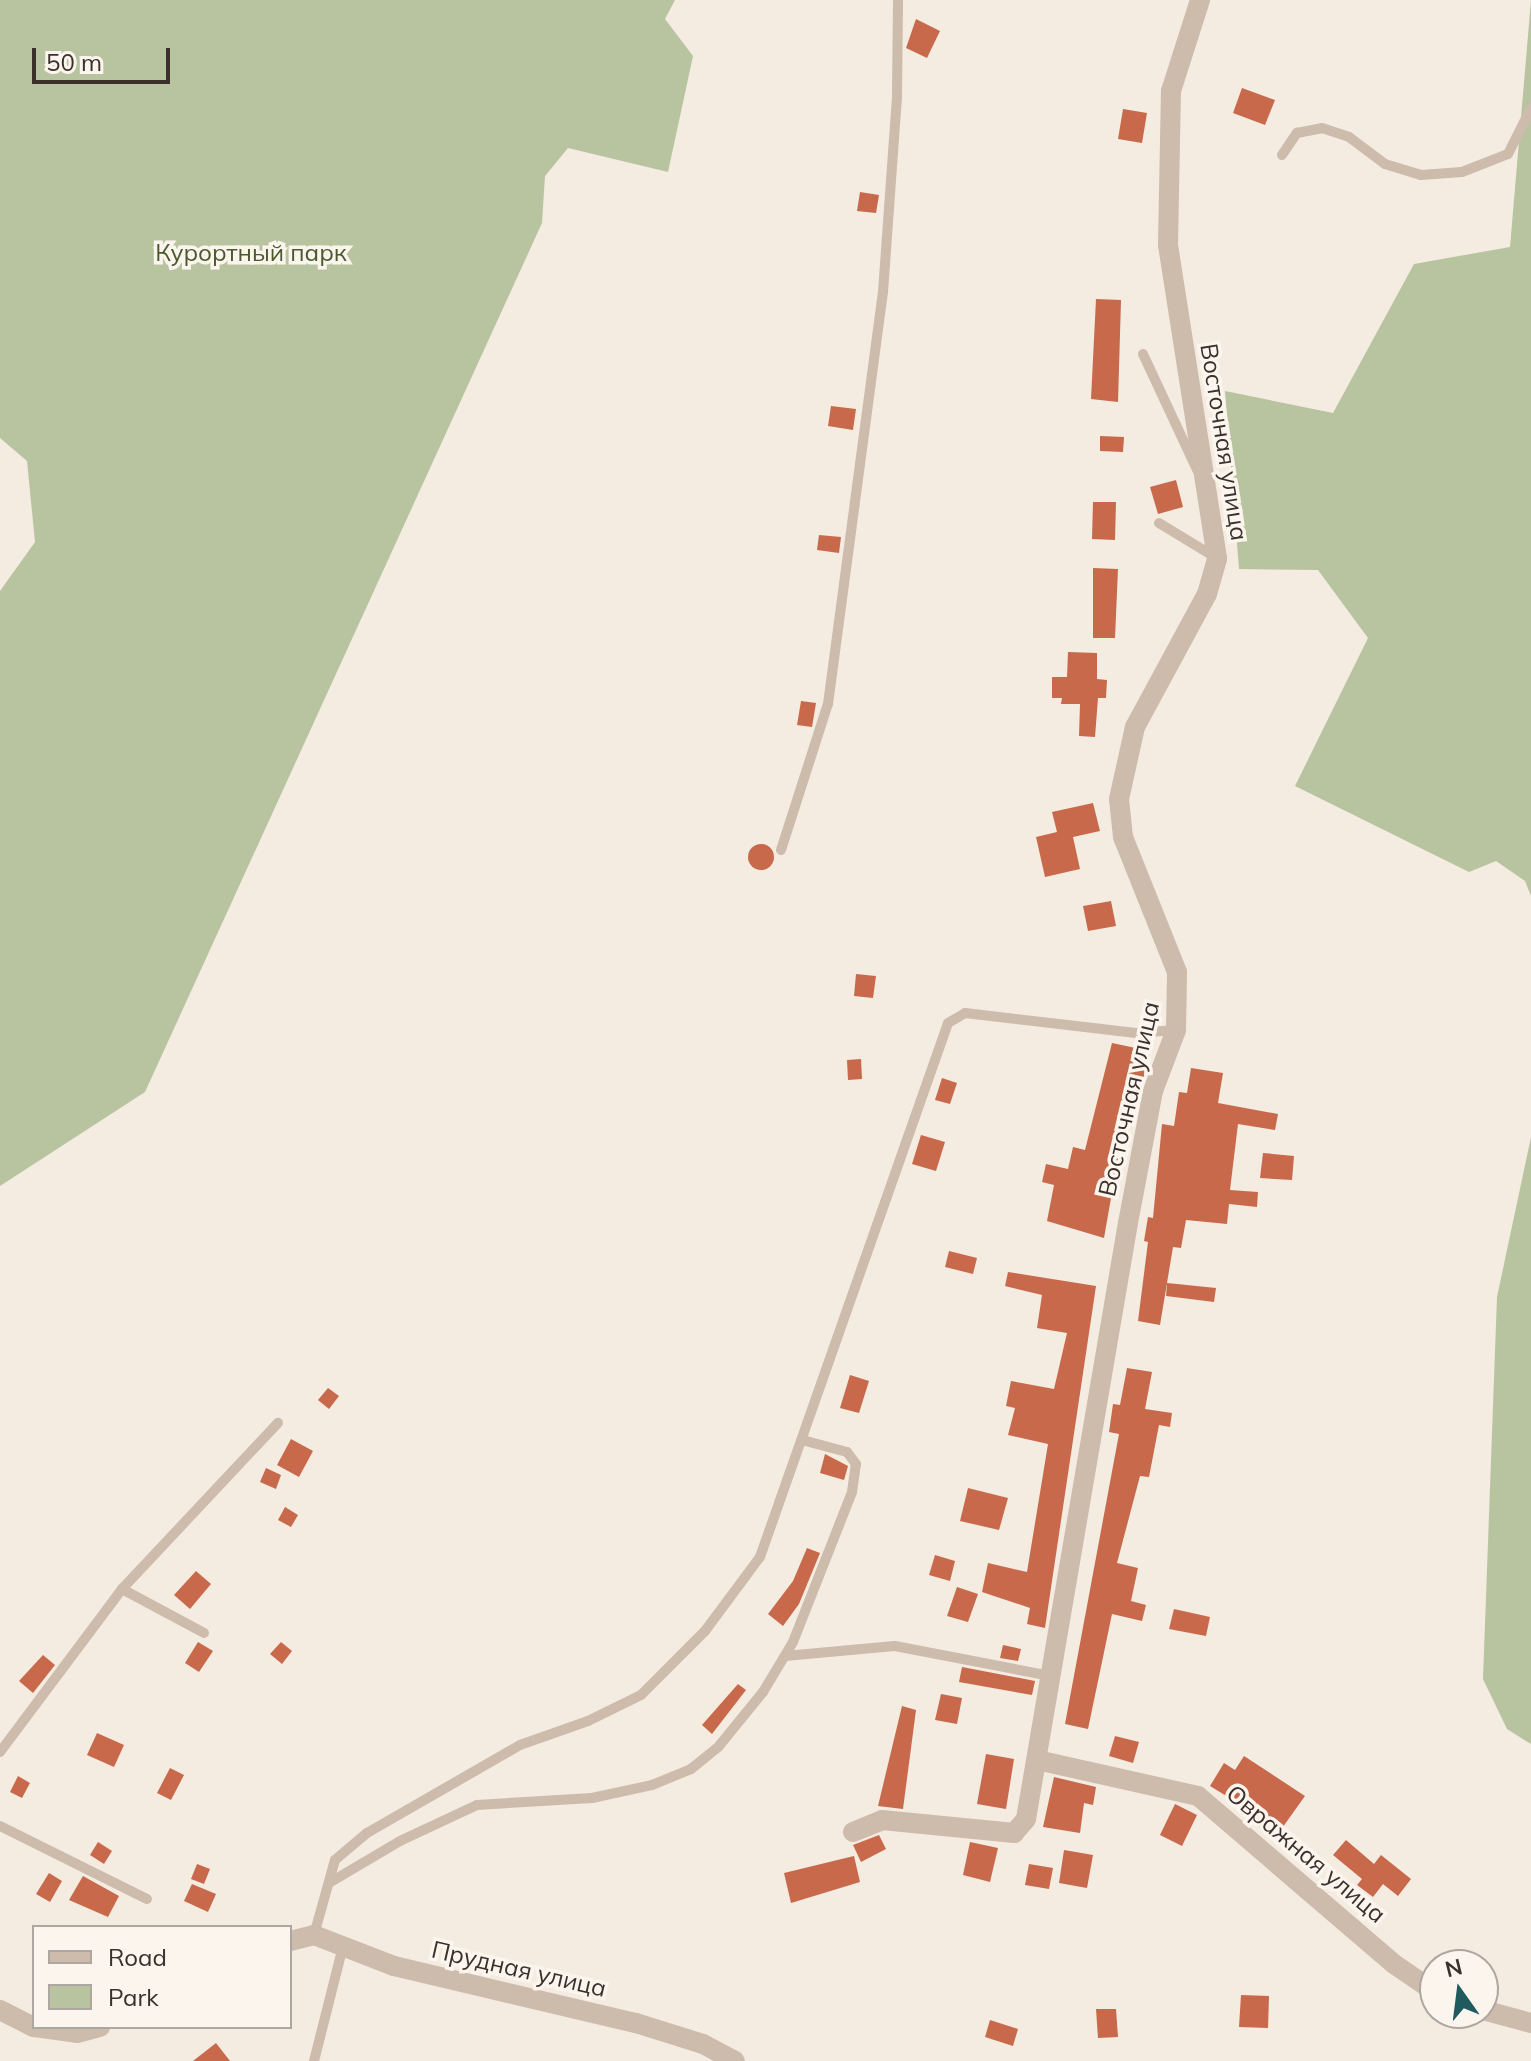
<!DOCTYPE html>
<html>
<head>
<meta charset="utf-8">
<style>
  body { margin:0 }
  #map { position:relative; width:1531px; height:2061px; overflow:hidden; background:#f4ebe1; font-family:Mulish,sans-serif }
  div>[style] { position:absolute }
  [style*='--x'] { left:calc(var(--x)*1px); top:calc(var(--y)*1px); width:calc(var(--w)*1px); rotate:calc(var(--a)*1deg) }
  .green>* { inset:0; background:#b8c4a0 }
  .building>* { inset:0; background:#c8694b }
  .round { border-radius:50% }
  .service>* { height:10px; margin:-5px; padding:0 5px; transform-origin:5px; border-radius:5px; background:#cdbbac }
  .minor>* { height:20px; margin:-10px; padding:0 10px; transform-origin:10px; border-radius:10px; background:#cdbbac }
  span { translate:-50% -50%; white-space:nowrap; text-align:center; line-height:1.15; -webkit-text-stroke:7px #fbf5ee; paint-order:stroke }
  .park-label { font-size:24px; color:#4a5a2e }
  .street-label { font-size:24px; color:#3b302b }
  .legend { position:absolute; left:32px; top:1925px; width:260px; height:104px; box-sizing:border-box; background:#fbf5ee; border:2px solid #aea6a0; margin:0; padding:10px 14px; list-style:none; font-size:24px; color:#3b302b }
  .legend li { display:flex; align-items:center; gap:16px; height:40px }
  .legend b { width:40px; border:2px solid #aea6a0 }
  .north { position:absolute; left:1419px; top:1949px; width:80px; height:80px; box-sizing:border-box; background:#fbf5ee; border:2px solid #aea6a0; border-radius:50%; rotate:346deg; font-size:22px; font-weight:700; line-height:32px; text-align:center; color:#3b302b }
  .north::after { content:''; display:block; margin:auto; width:28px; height:36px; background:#1f5a5e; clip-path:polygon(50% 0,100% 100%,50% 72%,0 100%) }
  .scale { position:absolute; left:32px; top:48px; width:138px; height:36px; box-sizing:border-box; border:4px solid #3b302b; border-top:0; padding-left:10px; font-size:24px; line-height:28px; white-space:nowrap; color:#3b302b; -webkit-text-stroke:6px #fbf5ee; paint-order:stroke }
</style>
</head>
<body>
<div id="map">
  <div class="green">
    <i style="clip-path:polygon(0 0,675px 0,665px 19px,693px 56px,668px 172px,568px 148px,545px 176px,542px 223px,145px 1092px,0 1186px,0 591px,35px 542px,27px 461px,0 438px)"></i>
    <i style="clip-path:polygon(1531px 0,1531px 896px,1525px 881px,1496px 861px,1469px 872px,1295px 786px,1368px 638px,1318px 570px,1239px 569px,1225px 391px,1333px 413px,1414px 264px,1510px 247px)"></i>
    <i style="clip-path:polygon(1531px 1137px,1531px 1744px,1507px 1729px,1483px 1679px,1497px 1297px)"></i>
  </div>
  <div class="building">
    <i style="clip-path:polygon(916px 19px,940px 31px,927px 58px,906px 48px)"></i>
    <i style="clip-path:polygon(1242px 88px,1275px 100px,1265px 125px,1233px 113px)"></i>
    <i style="clip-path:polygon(1123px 109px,1147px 113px,1142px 143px,1118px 139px)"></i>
    <i style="clip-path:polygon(860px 192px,879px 195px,876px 213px,857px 211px)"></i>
    <i style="clip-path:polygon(1096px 299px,1121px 300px,1118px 402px,1091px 399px)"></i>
    <i style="clip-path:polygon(831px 406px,856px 409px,853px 430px,828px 426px)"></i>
    <i style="clip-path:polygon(1100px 436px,1124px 437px,1123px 452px,1100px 451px)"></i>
    <i style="clip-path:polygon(1176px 480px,1183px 507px,1158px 514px,1150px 487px)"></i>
    <i style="clip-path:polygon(1093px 502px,1116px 502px,1115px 540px,1092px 539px)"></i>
    <i style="clip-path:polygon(819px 535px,841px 537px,839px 553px,817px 550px)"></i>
    <i style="clip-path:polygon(1093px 568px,1118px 569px,1115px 638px,1093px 638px)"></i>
    <i style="clip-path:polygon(1068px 652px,1097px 653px,1097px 679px,1107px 680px,1106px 698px,1098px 698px,1095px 737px,1079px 736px,1080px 704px,1061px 704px,1062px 698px,1052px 698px,1052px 677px,1067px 677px)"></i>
    <i style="clip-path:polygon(801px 701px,816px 703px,812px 727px,797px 725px)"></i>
    <i style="clip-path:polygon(1093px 803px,1100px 831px,1073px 837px,1080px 869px,1045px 877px,1036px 837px,1057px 832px,1052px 812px)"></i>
    <i class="round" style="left:748px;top:844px;width:26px;height:26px"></i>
    <i style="clip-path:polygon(1111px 901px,1116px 926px,1088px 931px,1083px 906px)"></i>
    <i style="clip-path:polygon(856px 974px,876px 976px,873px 998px,854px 996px)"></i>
    <i style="clip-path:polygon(1112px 1043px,1150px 1051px,1140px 1092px,1130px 1090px,1104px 1238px,1047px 1221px,1054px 1185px,1042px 1182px,1046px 1164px,1068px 1169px,1073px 1147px,1085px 1150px)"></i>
    <i style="clip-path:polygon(861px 1059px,862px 1079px,848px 1080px,847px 1060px)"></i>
    <i style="clip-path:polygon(1191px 1068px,1223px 1073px,1218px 1103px,1278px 1114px,1275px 1130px,1238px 1124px,1230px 1190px,1258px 1192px,1257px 1207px,1229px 1204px,1227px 1224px,1186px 1220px,1181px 1248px,1173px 1247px,1160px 1325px,1138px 1321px,1148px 1242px,1144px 1241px,1148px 1217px,1153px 1218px,1162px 1124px,1174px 1126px,1179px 1092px,1187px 1093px)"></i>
    <i style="clip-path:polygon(942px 1078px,957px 1083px,950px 1104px,935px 1100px)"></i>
    <i style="clip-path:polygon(921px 1135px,945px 1142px,936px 1171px,912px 1164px)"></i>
    <i style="clip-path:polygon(1263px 1153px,1294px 1156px,1292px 1180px,1260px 1178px)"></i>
    <i style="clip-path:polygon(949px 1251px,977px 1258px,973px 1274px,945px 1267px)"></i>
    <i style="clip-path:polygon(1008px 1272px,1096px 1286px,1045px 1628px,1027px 1624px,1030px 1608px,982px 1592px,988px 1563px,1027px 1572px,1048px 1444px,1008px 1435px,1015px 1408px,1006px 1406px,1011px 1381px,1054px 1389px,1067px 1333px,1037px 1328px,1042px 1295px,1005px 1286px)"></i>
    <i style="clip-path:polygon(1167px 1283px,1216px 1288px,1214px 1302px,1166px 1296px)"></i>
    <i style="clip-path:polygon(1127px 1368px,1152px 1372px,1145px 1409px,1172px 1413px,1170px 1427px,1159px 1425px,1149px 1477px,1140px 1476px,1117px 1563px,1138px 1568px,1131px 1601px,1146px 1605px,1142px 1621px,1112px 1614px,1088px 1729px,1065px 1724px,1119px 1434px,1109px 1432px,1113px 1404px,1120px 1405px)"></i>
    <i style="clip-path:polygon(850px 1375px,869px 1381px,859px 1413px,840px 1408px)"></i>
    <i style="clip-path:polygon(328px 1388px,339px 1396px,329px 1409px,318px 1400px)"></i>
    <i style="clip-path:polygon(291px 1439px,313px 1451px,299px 1477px,277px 1465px)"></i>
    <i style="clip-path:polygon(825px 1454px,848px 1466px,844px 1480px,820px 1473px)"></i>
    <i style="clip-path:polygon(266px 1468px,281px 1475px,276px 1489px,260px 1482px)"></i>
    <i style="clip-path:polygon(968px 1488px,1008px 1498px,999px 1530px,960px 1521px)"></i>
    <i style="clip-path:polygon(285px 1507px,298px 1515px,291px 1527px,278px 1520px)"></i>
    <i style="clip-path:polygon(807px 1548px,820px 1553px,799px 1604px,783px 1626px,768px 1614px,793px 1581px)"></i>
    <i style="clip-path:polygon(935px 1555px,955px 1561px,950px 1581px,929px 1575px)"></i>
    <i style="clip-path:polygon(196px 1571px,211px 1584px,190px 1609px,174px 1595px)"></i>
    <i style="clip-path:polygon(957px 1587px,978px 1594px,968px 1622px,947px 1616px)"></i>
    <i style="clip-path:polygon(1174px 1609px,1210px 1617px,1206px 1636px,1169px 1629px)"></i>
    <i style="clip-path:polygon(198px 1642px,213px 1651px,199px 1672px,185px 1663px)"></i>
    <i style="clip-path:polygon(281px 1642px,292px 1651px,282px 1664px,270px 1654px)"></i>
    <i style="clip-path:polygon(1003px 1645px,1021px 1649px,1018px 1661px,1000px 1658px)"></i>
    <i style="clip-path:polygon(43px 1655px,55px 1665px,33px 1693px,19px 1681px)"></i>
    <i style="clip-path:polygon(962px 1667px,1035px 1681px,1032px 1695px,959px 1682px)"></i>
    <i style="clip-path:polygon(738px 1684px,746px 1690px,712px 1734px,702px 1725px)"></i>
    <i style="clip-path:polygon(941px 1694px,962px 1698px,957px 1724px,935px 1720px)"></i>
    <i style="clip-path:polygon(902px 1706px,916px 1710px,903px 1809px,878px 1806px)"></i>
    <i style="clip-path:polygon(97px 1733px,124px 1745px,114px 1767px,87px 1755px)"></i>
    <i style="clip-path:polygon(1115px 1736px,1139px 1742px,1133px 1763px,1109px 1756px)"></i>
    <i style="clip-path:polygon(986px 1754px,1014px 1759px,1006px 1809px,977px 1804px)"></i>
    <i style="clip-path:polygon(1244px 1756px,1305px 1796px,1275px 1838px,1251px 1821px,1256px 1814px,1210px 1786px,1224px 1763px,1235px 1770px)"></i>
    <i style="clip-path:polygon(170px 1768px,184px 1775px,171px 1800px,157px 1793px)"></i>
    <i style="clip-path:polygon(18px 1776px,30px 1783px,22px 1798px,10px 1792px)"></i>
    <i style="clip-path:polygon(1054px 1777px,1096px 1787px,1093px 1805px,1084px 1803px,1080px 1833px,1043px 1827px)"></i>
    <i style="clip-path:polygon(1175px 1804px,1197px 1815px,1182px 1846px,1160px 1835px)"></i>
    <i style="clip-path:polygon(879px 1835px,886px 1849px,861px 1862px,853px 1845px)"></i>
    <i style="clip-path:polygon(1346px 1840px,1374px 1864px,1381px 1855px,1411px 1879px,1398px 1896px,1383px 1884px,1373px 1897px,1357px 1885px,1362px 1879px,1333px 1855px)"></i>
    <i style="clip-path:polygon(98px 1842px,112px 1851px,104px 1864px,90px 1855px)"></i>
    <i style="clip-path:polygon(970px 1842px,998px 1848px,990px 1882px,963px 1875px)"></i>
    <i style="clip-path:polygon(1064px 1850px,1093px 1855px,1087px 1888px,1059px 1883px)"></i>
    <i style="clip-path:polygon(854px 1856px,860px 1882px,791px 1903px,784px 1873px)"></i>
    <i style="clip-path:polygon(197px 1864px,210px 1869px,204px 1884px,191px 1879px)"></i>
    <i style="clip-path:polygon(1029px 1864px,1053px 1868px,1049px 1889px,1025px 1885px)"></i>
    <i style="clip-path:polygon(49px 1873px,62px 1881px,50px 1902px,36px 1894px)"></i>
    <i style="clip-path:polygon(83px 1876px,119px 1896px,108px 1917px,69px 1900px)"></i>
    <i style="clip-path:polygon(192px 1884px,216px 1894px,208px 1912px,184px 1901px)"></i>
    <i style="clip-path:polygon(1241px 1995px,1269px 1996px,1268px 2028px,1239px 2027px)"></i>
    <i style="clip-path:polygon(1096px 2009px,1116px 2009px,1118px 2037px,1098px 2038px)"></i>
    <i style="clip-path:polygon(990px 2020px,1018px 2029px,1013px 2046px,985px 2037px)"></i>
    <i style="clip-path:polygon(216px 2043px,230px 2061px,193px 2061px)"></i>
  </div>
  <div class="service">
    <i style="--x:1282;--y:155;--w:27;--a:-56"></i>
    <i style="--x:1297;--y:133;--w:25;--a:-11"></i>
    <i style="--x:1322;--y:128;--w:28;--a:18"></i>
    <i style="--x:1349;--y:137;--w:45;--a:36.9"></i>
    <i style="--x:1385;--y:164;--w:38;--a:17"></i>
    <i style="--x:1421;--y:175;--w:41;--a:-4.2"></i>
    <i style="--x:1462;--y:172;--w:49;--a:-21.4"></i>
    <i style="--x:1508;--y:154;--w:51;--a:-63.4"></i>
    <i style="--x:1143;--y:354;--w:128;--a:65"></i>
    <i style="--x:1159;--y:523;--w:66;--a:31.3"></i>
    <i style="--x:781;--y:850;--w:153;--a:-72.2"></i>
    <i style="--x:828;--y:704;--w:416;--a:-82.4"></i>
    <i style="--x:883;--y:292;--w:196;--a:-85.9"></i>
    <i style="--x:897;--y:96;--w:96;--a:-89.4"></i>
    <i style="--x:122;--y:1589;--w:93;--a:28.2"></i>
    <i style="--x:785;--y:1656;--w:110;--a:-5.2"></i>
    <i style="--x:895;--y:1646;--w:159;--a:10.9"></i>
    <i style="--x:0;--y:1752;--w:204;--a:-53.2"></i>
    <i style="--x:122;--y:1589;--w:228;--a:-46.8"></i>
    <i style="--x:0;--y:1826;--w:164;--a:26.4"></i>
    <i style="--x:329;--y:1883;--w:82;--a:-30.6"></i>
    <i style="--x:400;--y:1841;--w:85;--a:-25.1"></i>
    <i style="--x:477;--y:1805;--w:115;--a:-3.5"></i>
    <i style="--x:592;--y:1798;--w:61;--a:-12.2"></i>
    <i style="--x:652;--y:1785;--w:42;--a:-22.3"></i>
    <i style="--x:691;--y:1769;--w:36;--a:-39"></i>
    <i style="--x:719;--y:1746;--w:70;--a:-50.8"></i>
    <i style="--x:763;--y:1692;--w:58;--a:-59"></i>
    <i style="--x:793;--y:1642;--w:161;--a:-68.5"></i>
    <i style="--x:852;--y:1492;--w:28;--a:-82"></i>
    <i style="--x:856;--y:1464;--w:15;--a:-127"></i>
    <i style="--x:847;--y:1452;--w:47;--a:-165.1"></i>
    <i style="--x:314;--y:1935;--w:78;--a:-74.4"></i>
    <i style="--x:335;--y:1860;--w:42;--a:-40.2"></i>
    <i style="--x:367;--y:1833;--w:177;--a:-29.9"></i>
    <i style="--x:520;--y:1745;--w:72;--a:-19.4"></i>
    <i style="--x:588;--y:1721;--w:59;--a:-26.1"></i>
    <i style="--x:641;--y:1695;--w:91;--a:-45"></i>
    <i style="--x:705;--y:1631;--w:92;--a:-53.4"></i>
    <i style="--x:760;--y:1557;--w:566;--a:-70.6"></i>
    <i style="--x:948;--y:1023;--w:20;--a:-30"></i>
    <i style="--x:965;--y:1013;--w:172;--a:6.7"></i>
    <i style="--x:1136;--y:1033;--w:40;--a:-4.3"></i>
    <i style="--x:314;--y:2061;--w:119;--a:-75.8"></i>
  </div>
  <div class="minor">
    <i style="--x:1037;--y:1760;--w:165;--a:12.6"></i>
    <i style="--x:1198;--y:1796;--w:258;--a:40.6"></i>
    <i style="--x:1394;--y:1964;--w:50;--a:34.3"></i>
    <i style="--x:853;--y:1832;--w:31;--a:-22"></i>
    <i style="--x:882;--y:1820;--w:133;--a:5.6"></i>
    <i style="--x:1014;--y:1833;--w:18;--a:-49"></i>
    <i style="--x:1026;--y:1819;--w:605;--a:-80.29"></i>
    <i style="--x:1128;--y:1223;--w:134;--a:-79.3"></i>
    <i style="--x:1153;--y:1091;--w:65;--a:-69.3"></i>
    <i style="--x:1176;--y:1030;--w:58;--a:-89"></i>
    <i style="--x:1177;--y:972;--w:145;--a:-111.8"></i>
    <i style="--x:1123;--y:837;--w:38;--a:-96"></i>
    <i style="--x:1119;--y:799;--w:74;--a:-77.5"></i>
    <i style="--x:1135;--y:727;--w:151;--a:-61.6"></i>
    <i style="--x:1207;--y:594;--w:37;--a:-74"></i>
    <i style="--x:1217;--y:558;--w:317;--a:-98.9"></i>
    <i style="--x:1168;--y:245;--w:154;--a:-88.9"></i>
    <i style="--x:1171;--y:91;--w:96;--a:-72.3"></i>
    <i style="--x:290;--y:1941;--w:25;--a:-14"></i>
    <i style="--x:314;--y:1935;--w:86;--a:21.2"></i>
    <i style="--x:394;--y:1966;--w:249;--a:13.3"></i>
    <i style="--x:636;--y:2023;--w:70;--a:17.4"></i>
    <i style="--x:703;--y:2044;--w:36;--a:28"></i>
    <i style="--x:0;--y:2010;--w:38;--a:27"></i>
    <i style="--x:1483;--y:2010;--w:50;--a:15.2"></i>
    <i style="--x:35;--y:2027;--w:42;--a:8.1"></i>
    <i style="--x:77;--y:2033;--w:24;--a:-15"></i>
  </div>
  <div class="park-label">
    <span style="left:251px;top:253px">Курортный парк</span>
  </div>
  <div class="street-label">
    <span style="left:1224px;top:442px;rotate:81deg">Восточная улица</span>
    <span style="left:1129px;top:1099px;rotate:-77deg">Восточная улица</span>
    <span style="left:1306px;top:1854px;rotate:40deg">Овражная улица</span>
    <span style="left:519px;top:1969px;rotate:13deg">Прудная улица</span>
  </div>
  <ul class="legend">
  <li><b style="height:10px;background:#cdbbac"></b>Road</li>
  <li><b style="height:22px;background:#b8c4a0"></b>Park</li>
  </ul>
  <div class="north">N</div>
  <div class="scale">50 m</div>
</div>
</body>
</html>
